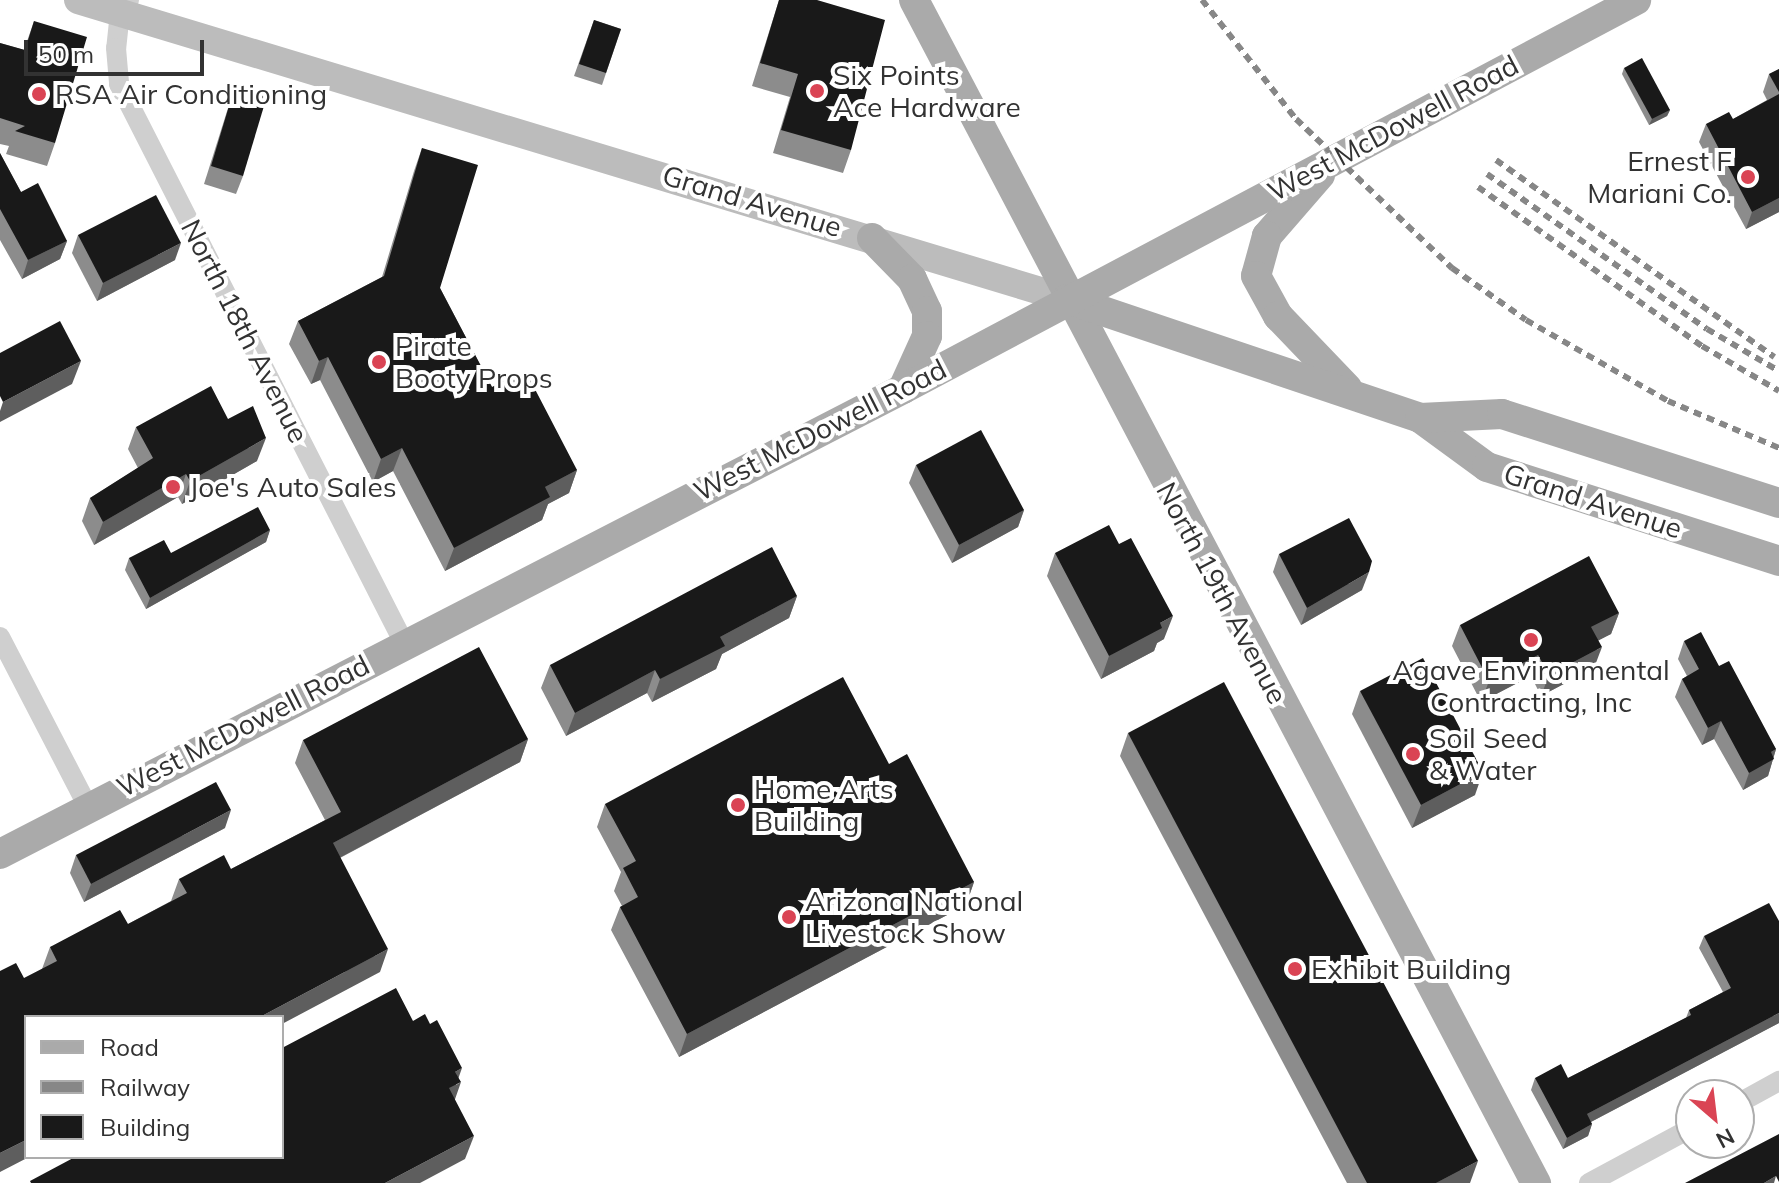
<!DOCTYPE html>
<html>
<head>
<meta charset="utf-8">
<style>
  body { margin:0 }
  #map { position:relative; width:1779px; height:1183px; overflow:hidden; background:#fff; font-family:Mulish,sans-serif }
  div>[style] { position:absolute }
  [style*='--x'] { left:calc(var(--x)*1px); top:calc(var(--y)*1px); width:calc(var(--w)*1px); rotate:calc(var(--a)*1deg) }
  .street>* { height:20px; margin:-10px; padding:0 10px; transform-origin:10px; border-radius:10px; background:#cfcfcf }
  .secondary>* { height:28px; margin:-14px; padding:0 14px; transform-origin:14px; border-radius:14px; background:#bcbcbc }
  .primary>* { height:30px; margin:-15px; padding:0 15px; transform-origin:15px; border-radius:15px; background:#aaa }
  .rail>* { height:6px; margin-top:-3px; transform-origin:0; background:repeating-linear-gradient(90deg,#878787 0 8px,transparent 0 14px) }
  .wall>* { inset:0; background:#8c8c8c }
  .shaded-wall>* { inset:0; background:#5e5e5e }
  .building>* { inset:0; background:#191919 }
  .dots>* { width:22px; height:22px; translate:-50% -50%; box-sizing:border-box; border:4px solid #fff; border-radius:50% }
  span { translate:-50% -50%; white-space:nowrap; text-align:center; line-height:1.15; -webkit-text-stroke:8px #fff; paint-order:stroke }
  .poi-label { font-size:28px; color:#323232 }
  .left { translate:0 -50%; text-align:left }
  .right { translate:-100% -50%; text-align:right }
  .street-label { font-size:28px; color:#323232 }
  .legend { position:absolute; left:24px; top:1015px; width:260px; height:144px; box-sizing:border-box; background:#fff; border:2px solid #adadad; margin:0; padding:10px 14px; list-style:none; font-size:24px; color:#323232 }
  .legend li { display:flex; align-items:center; gap:16px; height:40px }
  .legend b { width:40px; border:2px solid #adadad }
  .north { position:absolute; left:1675px; top:1079px; width:80px; height:80px; box-sizing:border-box; background:#fff; border:2px solid #adadad; border-radius:50%; rotate:152deg; font-size:22px; font-weight:700; line-height:32px; text-align:center; color:#323232 }
  .north::after { content:''; display:block; margin:auto; width:28px; height:36px; background:#da4454; clip-path:polygon(50% 0,100% 100%,50% 72%,0 100%) }
  .scale { position:absolute; left:24px; top:40px; width:180px; height:36px; box-sizing:border-box; border:4px solid #323232; border-top:0; padding-left:10px; font-size:24px; line-height:28px; white-space:nowrap; color:#323232; -webkit-text-stroke:6px #fff; paint-order:stroke }
</style>
</head>
<body>
<div id="map">
  <div class="street">
    <i style="--x:129;--y:0;--w:15;--a:127"></i>
    <i style="--x:120;--y:12;--w:36;--a:96"></i>
    <i style="--x:116;--y:48;--w:36;--a:85"></i>
    <i style="--x:119;--y:84;--w:627;--a:62.99"></i>
    <i style="--x:0;--y:637;--w:191;--a:62.6"></i>
    <i style="--x:1739;--y:1103;--w:46;--a:-28.8"></i>
    <i style="--x:1589;--y:1183;--w:116;--a:-28.3"></i>
  </div>
  <div class="secondary">
    <i style="--x:78;--y:0;--w:1033;--a:16.82"></i>
  </div>
  <div class="primary">
    <i style="--x:914;--y:0;--w:1337;--a:62.27"></i>
    <i style="--x:1320;--y:175;--w:81;--a:131"></i>
    <i style="--x:1267;--y:236;--w:41;--a:105.4"></i>
    <i style="--x:1256;--y:276;--w:46;--a:61.2"></i>
    <i style="--x:1278;--y:316;--w:100;--a:46.2"></i>
    <i style="--x:872;--y:238;--w:57;--a:45.7"></i>
    <i style="--x:912;--y:279;--w:35;--a:65"></i>
    <i style="--x:927;--y:311;--w:25;--a:90"></i>
    <i style="--x:927;--y:336;--w:58;--a:114.4"></i>
    <i style="--x:1067;--y:299;--w:373;--a:18.6"></i>
    <i style="--x:1420;--y:418;--w:83;--a:36.2"></i>
    <i style="--x:1487;--y:467;--w:307;--a:17.8"></i>
    <i style="--x:1420;--y:418;--w:82;--a:-2.8"></i>
    <i style="--x:1502;--y:414;--w:291;--a:17.8"></i>
    <i style="--x:0;--y:854;--w:1016;--a:-27.25"></i>
    <i style="--x:903;--y:389;--w:830;--a:-27.95"></i>
  </div>
  <div class="rail">
    <i style="--x:1202;--y:0;--w:152;--a:51.7"></i>
    <i style="--x:1296;--y:119;--w:216;--a:43.7"></i>
    <i style="--x:1452;--y:268;--w:90;--a:35.1"></i>
    <i style="--x:1526;--y:320;--w:163;--a:29.7"></i>
    <i style="--x:1668;--y:401;--w:121;--a:22.9"></i>
    <i style="--x:1496;--y:160;--w:341;--a:35.3"></i>
    <i style="--x:1487;--y:174;--w:269;--a:35.2"></i>
    <i style="--x:1707;--y:329;--w:83;--a:30.3"></i>
    <i style="--x:1478;--y:187;--w:275;--a:35.4"></i>
    <i style="--x:1702;--y:346;--w:89;--a:30.3"></i>
  </div>
  <div class="wall">
    <i style="clip-path:polygon(779px 0,817px 0,851px 150px,843px 173px,773px 153px,790px 97px,752px 86px)"></i>
    <i style="clip-path:polygon(594px 20px,621px 29px,602px 85px,574px 76px)"></i>
    <i style="clip-path:polygon(34px 21px,55px 143px,47px 166px,6px 154px,9px 146px,0 144px,0 43px,24px 50px)"></i>
    <i style="clip-path:polygon(1624px 68px,1670px 110px,1667px 116px,1649px 125px,1622px 74px)"></i>
    <i style="clip-path:polygon(1779px 69px,1779px 212px,1746px 229px,1699px 142px,1706px 124px,1733px 119px,1767px 100px,1763px 92px,1769px 74px)"></i>
    <i style="clip-path:polygon(235px 86px,243px 176px,236px 194px,204px 184px)"></i>
    <i style="clip-path:polygon(422px 148px,440px 288px,492px 387px,577px 470px,569px 493px,548px 504px,542px 520px,445px 571px,393px 471px,373px 482px,320px 380px,311px 384px,289px 344px,298px 321px,382px 277px,414px 171px)"></i>
    <i style="clip-path:polygon(0 153px,21px 192px,67px 241px,60px 259px,22px 279px,0 240px)"></i>
    <i style="clip-path:polygon(78px 235px,175px 260px,97px 301px,72px 253px)"></i>
    <i style="clip-path:polygon(228px 419px,257px 461px,182px 504px,178px 497px,94px 545px,82px 521px,90px 498px,138px 468px,128px 449px,136px 427px)"></i>
    <i style="clip-path:polygon(916px 465px,1024px 510px,1018px 527px,952px 563px,909px 483px)"></i>
    <i style="clip-path:polygon(270px 530px,266px 542px,146px 609px,125px 570px,129px 558px,171px 553px)"></i>
    <i style="clip-path:polygon(1055px 553px,1164px 639px,1157px 643px,1154px 651px,1101px 679px,1047px 576px)"></i>
    <i style="clip-path:polygon(1279px 554px,1362px 590px,1301px 625px,1273px 572px)"></i>
    <i style="clip-path:polygon(797px 596px,789px 618px,722px 654px,716px 669px,652px 702px,647px 693px,566px 736px,541px 688px,550px 665px)"></i>
    <i style="clip-path:polygon(1619px 613px,1611px 634px,1598px 640px,1594px 668px,1541px 696px,1531px 676px,1481px 702px,1452px 646px,1460px 625px)"></i>
    <i style="clip-path:polygon(1684px 641px,1719px 666px,1776px 749px,1768px 776px,1743px 790px,1714px 739px,1702px 745px,1675px 697px,1682px 679px,1687px 676px,1678px 659px)"></i>
    <i style="clip-path:polygon(1360px 691px,1475px 795px,1412px 828px,1352px 714px)"></i>
    <i style="clip-path:polygon(1128px 733px,1470px 1183px,1347px 1183px,1120px 756px)"></i>
    <i style="clip-path:polygon(528px 739px,520px 762px,340px 858px,380px 972px,42px 969px,50px 947px,128px 924px,171px 901px,179px 879px,231px 869px,325px 820px,295px 763px,303px 740px)"></i>
    <i style="clip-path:polygon(889px 764px,974px 882px,966px 905px,679px 1057px,611px 930px,620px 907px,622px 906px,614px 891px,621px 872px,597px 827px,605px 804px)"></i>
    <i style="clip-path:polygon(225px 828px,84px 902px,70px 873px,76px 855px)"></i>
    <i style="clip-path:polygon(1704px 936px,1779px 1023px,1591px 1122px,1592px 1124px,1588px 1136px,1563px 1149px,1531px 1090px,1535px 1078px,1568px 1078px,1686px 1018px,1689px 1010px,1723px 992px,1699px 948px)"></i>
  </div>
  <div class="shaded-wall">
    <i style="clip-path:polygon(1670px 110px,1667px 116px,1649px 125px,1652px 119px)"></i>
    <i style="clip-path:polygon(1779px 198px,1779px 212px,1746px 229px,1752px 212px)"></i>
    <i style="clip-path:polygon(67px 241px,60px 259px,22px 279px,28px 260px)"></i>
    <i style="clip-path:polygon(181px 243px,175px 260px,97px 301px,103px 283px)"></i>
    <i style="clip-path:polygon(328px 357px,320px 380px,311px 384px,319px 361px)"></i>
    <i style="clip-path:polygon(81px 361px,72px 384px,0 422px,0 411px,3px 402px)"></i>
    <i style="clip-path:polygon(266px 438px,257px 461px,182px 504px,190px 481px)"></i>
    <i style="clip-path:polygon(402px 448px,393px 471px,373px 482px,381px 459px)"></i>
    <i style="clip-path:polygon(577px 470px,569px 493px,548px 504px,542px 520px,445px 571px,454px 548px,545px 487px)"></i>
    <i style="clip-path:polygon(186px 474px,178px 497px,94px 545px,103px 522px)"></i>
    <i style="clip-path:polygon(1024px 510px,1018px 527px,952px 563px,959px 545px)"></i>
    <i style="clip-path:polygon(270px 530px,266px 542px,146px 609px,150px 598px)"></i>
    <i style="clip-path:polygon(1369px 572px,1362px 590px,1301px 625px,1307px 608px)"></i>
    <i style="clip-path:polygon(797px 596px,789px 618px,722px 654px,716px 669px,652px 702px,660px 679px,720px 637px)"></i>
    <i style="clip-path:polygon(1619px 613px,1611px 634px,1584px 648px,1591px 627px)"></i>
    <i style="clip-path:polygon(1173px 616px,1164px 639px,1157px 643px,1154px 651px,1101px 679px,1109px 656px,1160px 623px)"></i>
    <i style="clip-path:polygon(1602px 647px,1594px 668px,1541px 696px,1549px 675px)"></i>
    <i style="clip-path:polygon(1538px 655px,1531px 676px,1481px 702px,1489px 681px)"></i>
    <i style="clip-path:polygon(655px 670px,647px 693px,566px 736px,575px 713px)"></i>
    <i style="clip-path:polygon(1721px 721px,1714px 739px,1702px 745px,1708px 728px)"></i>
    <i style="clip-path:polygon(528px 739px,520px 762px,324px 866px,333px 843px)"></i>
    <i style="clip-path:polygon(1776px 749px,1768px 776px,1743px 790px,1749px 773px,1771px 752px)"></i>
    <i style="clip-path:polygon(1483px 772px,1475px 795px,1412px 828px,1421px 805px)"></i>
    <i style="clip-path:polygon(231px 810px,225px 828px,84px 902px,91px 884px)"></i>
    <i style="clip-path:polygon(974px 882px,966px 905px,679px 1057px,687px 1034px)"></i>
    <i style="clip-path:polygon(388px 949px,380px 972px,282px 1024px,282px 1017px,260px 1017px)"></i>
    <i style="clip-path:polygon(1779px 1013px,1779px 1023px,1583px 1126px,1587px 1114px)"></i>
    <i style="clip-path:polygon(462px 1068px,456px 1085px,461px 1082px,453px 1105px,440px 1111px,455px 1072px)"></i>
    <i style="clip-path:polygon(1592px 1124px,1588px 1136px,1563px 1149px,1567px 1138px)"></i>
    <i style="clip-path:polygon(474px 1136px,465px 1159px,420px 1183px,385px 1183px)"></i>
    <i style="clip-path:polygon(26px 1140px,26px 1157px,29px 1157px,0 1172px,0 1153px)"></i>
    <i style="clip-path:polygon(1478px 1161px,1470px 1183px,1436px 1183px)"></i>
    <i style="clip-path:polygon(1776px 1176px,1774px 1183px,1764px 1183px)"></i>
  </div>
  <div class="building">
    <i style="clip-path:polygon(779px 0,817px 0,885px 20px,851px 150px,781px 130px,798px 74px,760px 63px)"></i>
    <i style="clip-path:polygon(594px 20px,621px 29px,606px 73px,579px 64px)"></i>
    <i style="clip-path:polygon(34px 21px,87px 37px,55px 143px,15px 131px,25px 126px,0 118px,0 43px,25px 50px)"></i>
    <i style="clip-path:polygon(1642px 58px,1670px 110px,1652px 119px,1624px 68px)"></i>
    <i style="clip-path:polygon(1779px 69px,1779px 92px,1769px 74px)"></i>
    <i style="clip-path:polygon(235px 86px,267px 96px,243px 176px,211px 166px)"></i>
    <i style="clip-path:polygon(1779px 94px,1779px 198px,1752px 212px,1706px 124px,1729px 112px,1733px 119px)"></i>
    <i style="clip-path:polygon(422px 148px,478px 165px,440px 288px,492px 387px,525px 370px,577px 470px,545px 487px,550px 497px,454px 548px,402px 448px,381px 459px,328px 357px,319px 361px,298px 321px,384px 276px)"></i>
    <i style="clip-path:polygon(0 153px,21px 192px,38px 183px,67px 241px,28px 260px,0 209px)"></i>
    <i style="clip-path:polygon(156px 195px,181px 243px,103px 283px,78px 235px)"></i>
    <i style="clip-path:polygon(60px 321px,81px 361px,3px 402px,0 396px,0 353px)"></i>
    <i style="clip-path:polygon(211px 386px,228px 419px,253px 406px,266px 438px,190px 481px,186px 474px,103px 522px,90px 498px,153px 458px,136px 427px)"></i>
    <i style="clip-path:polygon(981px 430px,1024px 510px,959px 545px,916px 465px)"></i>
    <i style="clip-path:polygon(258px 507px,270px 530px,150px 598px,129px 558px,164px 540px,171px 553px)"></i>
    <i style="clip-path:polygon(1349px 518px,1372px 561px,1369px 572px,1307px 608px,1279px 554px)"></i>
    <i style="clip-path:polygon(1109px 525px,1119px 544px,1131px 538px,1173px 616px,1160px 623px,1162px 628px,1109px 656px,1055px 553px)"></i>
    <i style="clip-path:polygon(772px 547px,797px 596px,720px 637px,725px 646px,660px 679px,655px 670px,575px 713px,550px 665px)"></i>
    <i style="clip-path:polygon(1589px 556px,1619px 613px,1591px 627px,1602px 647px,1549px 675px,1538px 655px,1489px 681px,1460px 625px)"></i>
    <i style="clip-path:polygon(1701px 632px,1719px 666px,1729px 661px,1776px 749px,1771px 752px,1774px 759px,1749px 773px,1721px 721px,1708px 728px,1682px 679px,1699px 669px,1684px 641px)"></i>
    <i style="clip-path:polygon(479px 647px,528px 739px,333px 843px,388px 949px,260px 1017px,26px 1017px,26px 1140px,0 1153px,0 971px,16px 963px,24px 978px,57px 961px,50px 947px,120px 910px,128px 924px,187px 893px,179px 879px,224px 855px,231px 869px,341px 812px,303px 740px)"></i>
    <i style="clip-path:polygon(1423px 658px,1483px 772px,1421px 805px,1360px 691px)"></i>
    <i style="clip-path:polygon(843px 677px,889px 764px,907px 754px,974px 882px,687px 1034px,620px 907px,638px 897px,623px 868px,636px 861px,605px 804px)"></i>
    <i style="clip-path:polygon(1224px 682px,1478px 1161px,1436px 1183px,1367px 1183px,1128px 733px)"></i>
    <i style="clip-path:polygon(216px 782px,231px 810px,91px 884px,76px 855px)"></i>
    <i style="clip-path:polygon(1769px 903px,1779px 921px,1779px 1013px,1587px 1114px,1592px 1124px,1567px 1138px,1535px 1078px,1561px 1064px,1568px 1078px,1691px 1015px,1689px 1010px,1731px 988px,1704px 936px)"></i>
    <i style="clip-path:polygon(396px 988px,413px 1021px,425px 1014px,430px 1024px,437px 1020px,462px 1068px,455px 1072px,461px 1082px,449px 1088px,474px 1136px,385px 1183px,31px 1183px,30px 1181px,75px 1157px,282px 1157px,282px 1048px)"></i>
    <i style="clip-path:polygon(1779px 1134px,1779px 1182px,1776px 1176px,1764px 1183px,1685px 1183px)"></i>
  </div>
  <div class="dots">
    <i style="left:817px;top:91px;background:#da4454"></i>
    <i style="left:39px;top:94px;background:#da4454"></i>
    <i style="left:1748px;top:177px;background:#da4454"></i>
    <i style="left:379px;top:362px;background:#da4454"></i>
    <i style="left:173px;top:487px;background:#da4454"></i>
    <i style="left:1531px;top:640px;background:#da4454"></i>
    <i style="left:1413px;top:754px;background:#da4454"></i>
    <i style="left:738px;top:805px;background:#da4454"></i>
    <i style="left:789px;top:917px;background:#da4454"></i>
    <i style="left:1295px;top:969px;background:#da4454"></i>
  </div>
  <div class="poi-label">
    <span class="left" style="left:833px;top:91px">Six Points<br>Ace Hardware</span>
    <span class="left" style="left:55px;top:94px">RSA Air Conditioning</span>
    <span class="right" style="left:1732px;top:177px">Ernest F<br>Mariani Co.</span>
    <span class="left" style="left:395px;top:362px">Pirate<br>Booty Props</span>
    <span class="left" style="left:189px;top:487px">Joe's Auto Sales</span>
    <span style="left:1531px;top:686px">Agave Environmental<br>Contracting, Inc</span>
    <span class="left" style="left:1429px;top:754px">Soil Seed<br>&amp; Water</span>
    <span class="left" style="left:754px;top:805px">Home Arts<br>Building</span>
    <span class="left" style="left:805px;top:917px">Arizona National<br>Livestock Show</span>
    <span class="left" style="left:1311px;top:969px">Exhibit Building</span>
  </div>
  <div class="street-label">
    <span style="left:1393px;top:128px;rotate:-28deg">West McDowell Road</span>
    <span style="left:752px;top:201px;rotate:17deg">Grand Avenue</span>
    <span style="left:245px;top:331px;rotate:63deg">North 18th Avenue</span>
    <span style="left:820px;top:430px;rotate:-27deg">West McDowell Road</span>
    <span style="left:1593px;top:501px;rotate:18deg">Grand Avenue</span>
    <span style="left:1222px;top:593px;rotate:62deg">North 19th Avenue</span>
    <span style="left:243px;top:726px;rotate:-27deg">West McDowell Road</span>
  </div>
  <ul class="legend">
  <li><b style="height:10px;background:#aaa"></b>Road</li>
  <li><b style="height:10px;background:#878787"></b>Railway</li>
  <li><b style="height:22px;background:#191919"></b>Building</li>
  </ul>
  <div class="north">N</div>
  <div class="scale">50 m</div>
</div>
</body>
</html>
